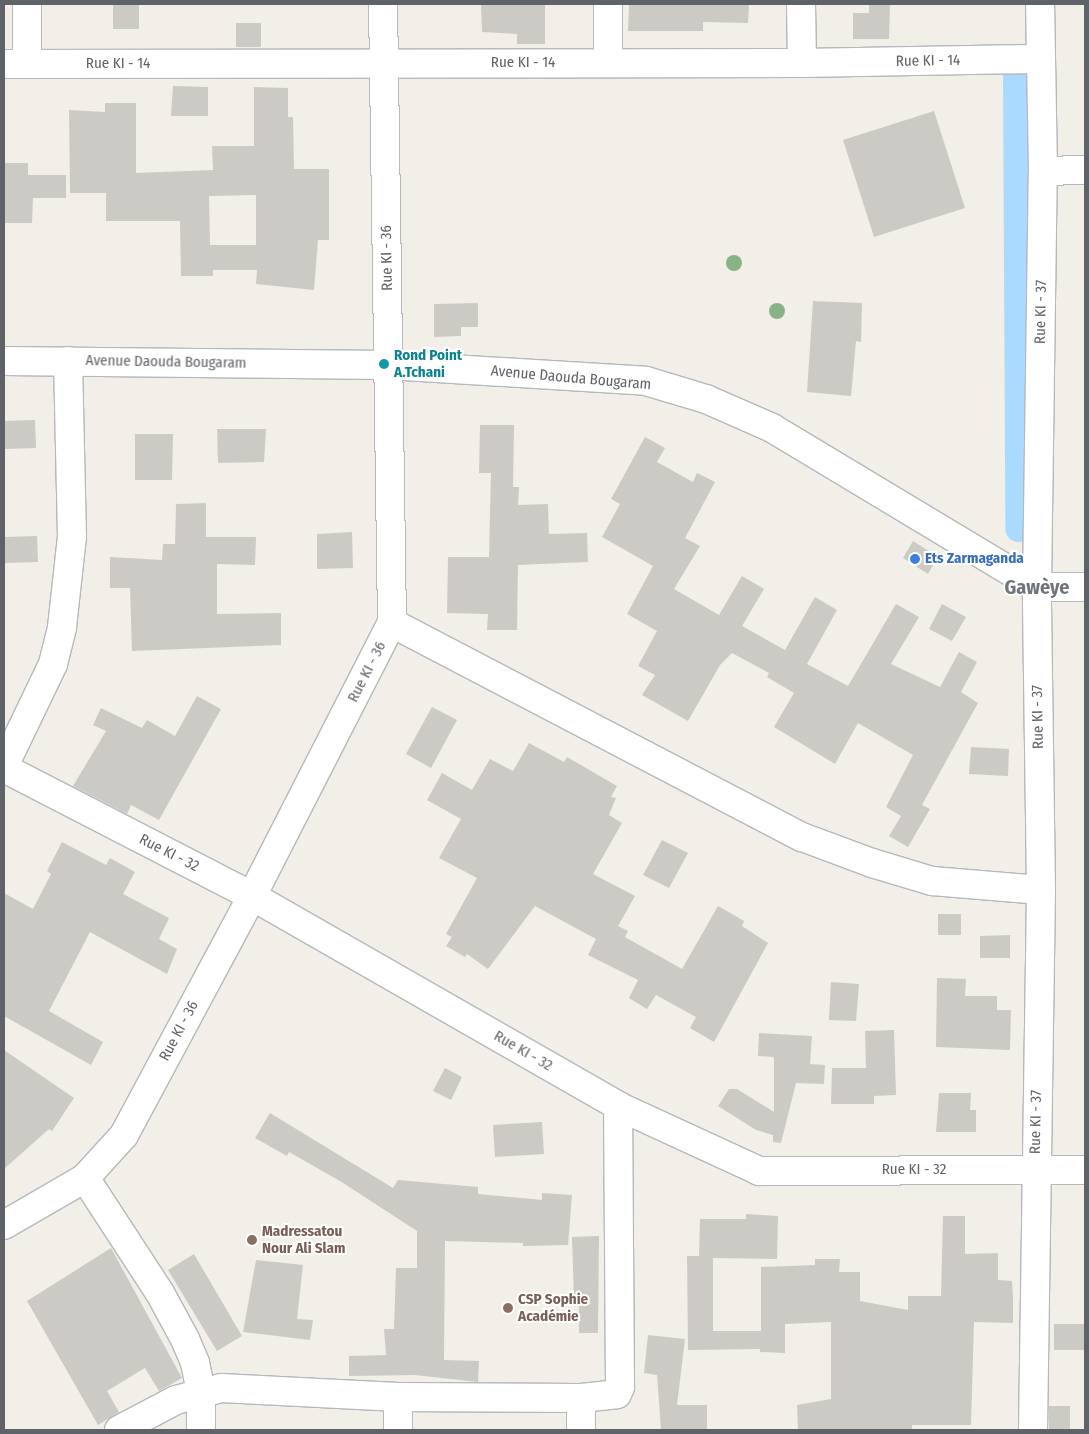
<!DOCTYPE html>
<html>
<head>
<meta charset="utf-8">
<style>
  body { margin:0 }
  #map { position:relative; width:1089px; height:1434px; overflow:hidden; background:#f1efe8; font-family:"Fira Sans Condensed",sans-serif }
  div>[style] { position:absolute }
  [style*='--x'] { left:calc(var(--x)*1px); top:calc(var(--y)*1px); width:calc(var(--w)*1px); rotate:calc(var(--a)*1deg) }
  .education>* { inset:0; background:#e1ded6 }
  .canal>* { height:26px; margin:-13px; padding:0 13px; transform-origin:13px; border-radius:13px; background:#aadaff }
  .building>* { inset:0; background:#cccac5 }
  .roads { filter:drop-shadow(1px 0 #b5b8bc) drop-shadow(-1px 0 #b5b8bc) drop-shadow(0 1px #b5b8bc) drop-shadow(0 -1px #b5b8bc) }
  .minor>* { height:28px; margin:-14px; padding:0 14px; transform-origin:14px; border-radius:14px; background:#fff }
  .tertiary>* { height:28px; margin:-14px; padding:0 14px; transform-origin:14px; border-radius:14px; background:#fff }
  .trees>* { width:16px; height:16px; margin:-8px; border-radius:50%; background:#89b387 }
  .dots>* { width:14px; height:14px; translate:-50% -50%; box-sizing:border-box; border:2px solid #fff; border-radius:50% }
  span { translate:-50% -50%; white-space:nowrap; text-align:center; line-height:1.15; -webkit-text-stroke:4px #fff; paint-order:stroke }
  .street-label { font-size:15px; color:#5f6368 }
  .culture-label { font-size:15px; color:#0d838f; font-weight:700 }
  .left { translate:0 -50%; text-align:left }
  .shop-label { font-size:15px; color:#366cbe; font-weight:700 }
  .education-label { font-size:15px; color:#785e54; font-weight:700 }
  .district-label { font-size:20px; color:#70757a; font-weight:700 }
  .frame { position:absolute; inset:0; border:5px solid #5f6368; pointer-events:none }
</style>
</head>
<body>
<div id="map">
  <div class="education">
    <i style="clip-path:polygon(1084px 642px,1085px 642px,1085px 1098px)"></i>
  </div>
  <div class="canal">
    <i style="--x:1016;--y:76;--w:453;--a:89.7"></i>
  </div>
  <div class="building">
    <i style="clip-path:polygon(113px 4px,139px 4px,139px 29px,113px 29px)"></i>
    <i style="clip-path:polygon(481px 4px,545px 4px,545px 44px,517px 44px,517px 34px,482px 32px)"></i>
    <i style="clip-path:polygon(629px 4px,749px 4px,748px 23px,703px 22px,703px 31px,628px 31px)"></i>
    <i style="clip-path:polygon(869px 4px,890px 4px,889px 39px,853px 39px,853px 13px,869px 13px)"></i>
    <i style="clip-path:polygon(236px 23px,261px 23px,261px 47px,236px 47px)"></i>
    <i style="clip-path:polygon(173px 86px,208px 87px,208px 116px,171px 116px)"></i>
    <i style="clip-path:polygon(evenodd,254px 87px,288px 88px,288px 117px,293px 117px,294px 169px,329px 169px,329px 240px,318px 240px,314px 290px,256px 284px,257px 270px,213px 270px,213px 276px,181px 276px,180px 221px,106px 221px,106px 193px,70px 193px,69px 110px,105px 112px,105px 103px,136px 103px,136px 173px,213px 170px,212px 146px,254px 146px,254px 87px,256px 195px,256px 245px,210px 245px,209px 196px,256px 195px)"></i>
    <i style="clip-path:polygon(934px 111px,965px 208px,874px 237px,843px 140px)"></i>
    <i style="clip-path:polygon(4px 163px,28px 163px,28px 175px,66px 175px,66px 198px,33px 198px,32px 223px,4px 223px)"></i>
    <i style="clip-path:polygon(813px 301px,862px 303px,861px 342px,856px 341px,851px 396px,807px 392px)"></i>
    <i style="clip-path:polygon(478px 303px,478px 327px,461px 327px,461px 336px,434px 337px,434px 304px)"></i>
    <i style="clip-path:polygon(35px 420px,36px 448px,4px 449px,4px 421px)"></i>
    <i style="clip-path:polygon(480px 425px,514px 425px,513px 487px,519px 487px,518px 505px,548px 504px,549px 534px,587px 533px,588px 562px,518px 565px,517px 630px,487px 630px,488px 614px,447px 613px,448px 557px,489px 557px,491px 473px,479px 473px)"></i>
    <i style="clip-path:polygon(217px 429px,266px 429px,264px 462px,218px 463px)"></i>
    <i style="clip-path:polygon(135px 434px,173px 434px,172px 480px,135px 480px)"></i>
    <i style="clip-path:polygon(645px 437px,665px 448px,657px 462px,693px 482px,697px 473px,715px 482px,685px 538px,700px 546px,674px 589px,719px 615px,742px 576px,764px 589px,742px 626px,785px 650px,815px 597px,837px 610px,807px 664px,848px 686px,896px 604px,919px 617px,891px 664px,940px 687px,959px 652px,977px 662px,961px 692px,978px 703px,922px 805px,930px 809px,908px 847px,889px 836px,901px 816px,886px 807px,913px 755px,858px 723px,835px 764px,774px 727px,794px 693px,767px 677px,769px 673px,732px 653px,720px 665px,688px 721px,642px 695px,655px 675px,638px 666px,657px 631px,627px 614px,653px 566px,602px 537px,620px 504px,611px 499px)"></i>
    <i style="clip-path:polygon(206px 503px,206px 537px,256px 537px,255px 565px,217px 564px,217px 614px,281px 613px,281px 645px,132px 651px,130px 588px,110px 588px,110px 557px,162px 560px,163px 544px,175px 544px,176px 504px)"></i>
    <i style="clip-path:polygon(352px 532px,353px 568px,317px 569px,317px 534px)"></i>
    <i style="clip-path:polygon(37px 536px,38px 562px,4px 563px,4px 537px)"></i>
    <i style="clip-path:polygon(913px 541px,938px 557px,928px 574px,903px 558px)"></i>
    <i style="clip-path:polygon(942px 604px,966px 617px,952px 641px,929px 629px)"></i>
    <i style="clip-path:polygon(197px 696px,221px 709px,159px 820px,131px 805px,127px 814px,73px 786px,106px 731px,93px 725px,101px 708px,142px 728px,147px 720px,175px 736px)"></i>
    <i style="clip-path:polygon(432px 707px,457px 720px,431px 768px,406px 754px)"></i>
    <i style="clip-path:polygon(529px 743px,564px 762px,567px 757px,617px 786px,611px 797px,616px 798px,609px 815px,622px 823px,593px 874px,635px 896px,618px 926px,628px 931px,625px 937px,682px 969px,718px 906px,744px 921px,742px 926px,768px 943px,714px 1042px,690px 1028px,696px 1017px,656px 995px,647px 1009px,629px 998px,638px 980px,588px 955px,596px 939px,535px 906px,488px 969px,467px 954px,465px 957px,446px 946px,452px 937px,446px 934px,477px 878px,439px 858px,461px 819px,427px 800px,442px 773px,472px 790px,490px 759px,513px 771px)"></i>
    <i style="clip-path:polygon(971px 747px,1009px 749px,1008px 776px,969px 774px)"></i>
    <i style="clip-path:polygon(662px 840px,688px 853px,669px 888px,643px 875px)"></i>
    <i style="clip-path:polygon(62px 842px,106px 865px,110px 858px,135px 872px,123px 894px,169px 918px,159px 939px,177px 949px,167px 974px,90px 932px,49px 1011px,103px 1042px,91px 1065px,4px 1016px,4px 893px,33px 909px,51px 874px,47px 871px)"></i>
    <i style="clip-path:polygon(938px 914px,961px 914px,961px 935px,938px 935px)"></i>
    <i style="clip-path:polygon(1010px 935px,1010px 958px,980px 958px,980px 936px)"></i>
    <i style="clip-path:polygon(937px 978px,966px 979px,965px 996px,997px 996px,997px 1010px,1011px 1010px,1010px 1050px,936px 1047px)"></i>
    <i style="clip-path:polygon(831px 982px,859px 984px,856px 1021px,829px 1020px)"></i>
    <i style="clip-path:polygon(894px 1030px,896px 1095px,874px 1096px,874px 1104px,831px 1104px,832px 1068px,866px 1068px,865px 1031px)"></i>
    <i style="clip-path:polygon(759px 1033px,812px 1036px,810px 1064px,825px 1065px,824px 1084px,796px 1083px,781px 1143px,773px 1142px,773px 1135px,756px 1130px,718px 1106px,729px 1089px,737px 1089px,774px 1112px,774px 1057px,758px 1056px)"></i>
    <i style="clip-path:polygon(4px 1050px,74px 1098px,52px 1131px,49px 1129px,4px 1169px)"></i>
    <i style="clip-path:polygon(445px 1068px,462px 1077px,451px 1100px,433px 1091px)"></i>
    <i style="clip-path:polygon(939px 1093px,971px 1093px,970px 1110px,976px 1110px,976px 1132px,936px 1132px)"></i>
    <i style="clip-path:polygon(270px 1113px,393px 1188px,398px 1180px,478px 1187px,478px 1194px,542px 1200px,542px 1193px,572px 1195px,568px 1245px,523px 1246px,523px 1243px,445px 1241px,444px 1360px,479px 1361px,478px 1382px,415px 1375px,349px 1376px,349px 1356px,386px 1355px,384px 1329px,394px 1329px,396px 1268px,417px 1268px,417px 1231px,340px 1181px,289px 1152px,287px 1156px,255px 1138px)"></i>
    <i style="clip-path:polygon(542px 1122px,544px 1154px,495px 1157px,493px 1125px)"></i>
    <i style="clip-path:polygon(746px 1214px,778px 1216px,777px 1259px,713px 1258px,713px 1331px,761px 1331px,761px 1267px,815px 1265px,815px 1259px,840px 1259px,839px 1272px,860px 1272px,860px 1301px,908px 1310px,908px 1296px,941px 1296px,943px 1216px,965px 1216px,965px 1254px,998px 1253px,998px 1280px,1012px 1281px,1013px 1298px,1013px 1323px,974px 1322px,971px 1425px,912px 1425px,912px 1430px,798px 1430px,797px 1405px,831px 1399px,831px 1322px,785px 1324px,785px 1353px,760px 1352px,760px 1349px,688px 1350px,687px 1256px,699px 1256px,700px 1219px,746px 1219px)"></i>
    <i style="clip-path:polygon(599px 1236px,598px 1333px,579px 1333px,579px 1301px,574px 1301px,572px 1237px)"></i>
    <i style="clip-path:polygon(111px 1248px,182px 1378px,159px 1391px,145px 1368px,107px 1391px,119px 1412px,98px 1425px,27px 1301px)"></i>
    <i style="clip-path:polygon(194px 1254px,242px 1336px,217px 1351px,168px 1270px)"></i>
    <i style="clip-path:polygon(256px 1260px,303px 1265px,297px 1319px,313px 1320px,310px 1340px,243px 1332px)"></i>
    <i style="clip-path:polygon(1054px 1324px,1085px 1324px,1085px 1350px,1054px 1350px)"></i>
    <i style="clip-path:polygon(648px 1335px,685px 1339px,677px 1405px,707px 1405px,707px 1430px,661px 1430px,657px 1375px,644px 1373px)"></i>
    <i style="clip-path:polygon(1049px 1406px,1070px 1406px,1070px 1430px,1049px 1430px)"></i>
  </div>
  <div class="roads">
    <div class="minor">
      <i style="--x:27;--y:4;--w:60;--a:90"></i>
      <i style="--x:608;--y:4;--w:58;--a:90"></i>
      <i style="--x:801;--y:4;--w:59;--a:89"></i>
      <i style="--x:4;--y:64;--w:798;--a:-0.07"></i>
      <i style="--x:802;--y:63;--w:239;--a:-1"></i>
      <i style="--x:1043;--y:171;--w:42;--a:-1.4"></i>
      <i style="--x:392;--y:623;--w:462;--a:27.6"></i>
      <i style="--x:802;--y:837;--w:75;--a:20.4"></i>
      <i style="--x:872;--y:863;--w:63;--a:16.7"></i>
      <i style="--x:932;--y:881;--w:109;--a:4.7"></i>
      <i style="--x:4;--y:766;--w:113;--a:-64.3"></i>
      <i style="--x:53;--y:664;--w:38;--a:-76"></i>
      <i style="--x:62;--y:627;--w:91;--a:-83.7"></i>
      <i style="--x:72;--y:537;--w:176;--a:-91.3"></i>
      <i style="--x:4;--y:768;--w:279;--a:27.3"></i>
      <i style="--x:252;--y:896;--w:422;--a:29.8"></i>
      <i style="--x:618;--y:1106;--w:155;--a:24.7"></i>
      <i style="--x:759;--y:1171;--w:326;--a:-0.2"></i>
      <i style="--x:85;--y:1178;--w:137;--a:56.9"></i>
      <i style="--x:160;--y:1293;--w:52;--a:61.5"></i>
      <i style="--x:185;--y:1339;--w:26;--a:67"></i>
      <i style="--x:195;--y:1363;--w:29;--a:78"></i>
      <i style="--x:201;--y:1391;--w:39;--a:90"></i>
      <i style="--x:4;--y:1225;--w:94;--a:-30.1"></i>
      <i style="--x:85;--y:1178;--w:58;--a:-47.8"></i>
      <i style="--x:124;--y:1135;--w:271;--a:-61.8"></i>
      <i style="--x:252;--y:896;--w:307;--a:-62.9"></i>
      <i style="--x:392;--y:623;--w:619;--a:-90.83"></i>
      <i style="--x:581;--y:1398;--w:32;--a:90"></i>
      <i style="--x:119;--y:1430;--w:64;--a:-27.8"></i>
      <i style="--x:176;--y:1400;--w:47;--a:-14.9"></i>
      <i style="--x:221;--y:1388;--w:177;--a:2.9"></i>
      <i style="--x:398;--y:1397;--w:183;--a:0.3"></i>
      <i style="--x:581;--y:1398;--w:36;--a:-6"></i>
      <i style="--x:617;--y:1394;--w:8;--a:-67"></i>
      <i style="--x:620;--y:1387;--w:281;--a:-90.4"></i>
      <i style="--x:398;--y:1430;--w:33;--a:-90"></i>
      <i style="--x:1033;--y:1430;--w:540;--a:-89.15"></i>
      <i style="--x:1041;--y:890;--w:303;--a:-90.8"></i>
      <i style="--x:1037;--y:587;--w:416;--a:-89.2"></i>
      <i style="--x:1043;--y:171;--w:167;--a:-91"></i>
    </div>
    <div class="tertiary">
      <i style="--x:4;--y:361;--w:384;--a:0.6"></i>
      <i style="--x:388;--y:365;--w:258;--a:3.5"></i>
      <i style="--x:646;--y:381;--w:63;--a:16.7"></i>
      <i style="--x:706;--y:399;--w:72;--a:23.7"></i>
      <i style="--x:772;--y:428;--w:309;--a:31"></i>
      <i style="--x:1037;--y:587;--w:48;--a:0"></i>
    </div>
  </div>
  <div class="trees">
    <i style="left:734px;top:263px"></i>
    <i style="left:777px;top:311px"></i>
  </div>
  <div class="dots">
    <i style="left:384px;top:364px;background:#0f9aa8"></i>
    <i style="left:915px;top:559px;background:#3f7fe0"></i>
    <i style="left:252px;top:1240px;background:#8d6e63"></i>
    <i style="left:508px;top:1308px;background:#8d6e63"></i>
  </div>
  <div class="street-label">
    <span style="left:928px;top:61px;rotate:-1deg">Rue KI - 14</span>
    <span style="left:523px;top:63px">Rue KI - 14</span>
    <span style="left:118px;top:64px">Rue KI - 14</span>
    <span style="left:387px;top:258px;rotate:-91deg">Rue KI - 36</span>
    <span style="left:1041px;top:312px;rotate:-89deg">Rue KI - 37</span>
    <span style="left:166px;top:362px;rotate:1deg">Avenue Daouda Bougaram</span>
    <span style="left:571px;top:378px;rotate:5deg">Avenue Daouda Bougaram</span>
    <span style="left:367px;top:672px;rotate:-63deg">Rue KI - 36</span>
    <span style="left:1038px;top:717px;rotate:-91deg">Rue KI - 37</span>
    <span style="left:169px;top:853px;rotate:27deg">Rue KI - 32</span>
    <span style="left:179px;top:1031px;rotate:-62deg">Rue KI - 36</span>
    <span style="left:523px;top:1051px;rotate:30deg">Rue KI - 32</span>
    <span style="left:1036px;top:1122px;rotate:-89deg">Rue KI - 37</span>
    <span style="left:914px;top:1170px">Rue KI - 32</span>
  </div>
  <div class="culture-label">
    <span class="left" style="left:394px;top:364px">Rond Point<br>A.Tchani</span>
  </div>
  <div class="shop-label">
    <span class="left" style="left:925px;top:559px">Ets Zarmaganda</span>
  </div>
  <div class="education-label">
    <span class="left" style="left:262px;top:1240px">Madressatou<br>Nour Ali Slam</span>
    <span class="left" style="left:518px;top:1308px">CSP Sophie<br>Académie</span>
  </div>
  <div class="district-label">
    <span style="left:1037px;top:587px">Gawèye</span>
  </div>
  <div class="frame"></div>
</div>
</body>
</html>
